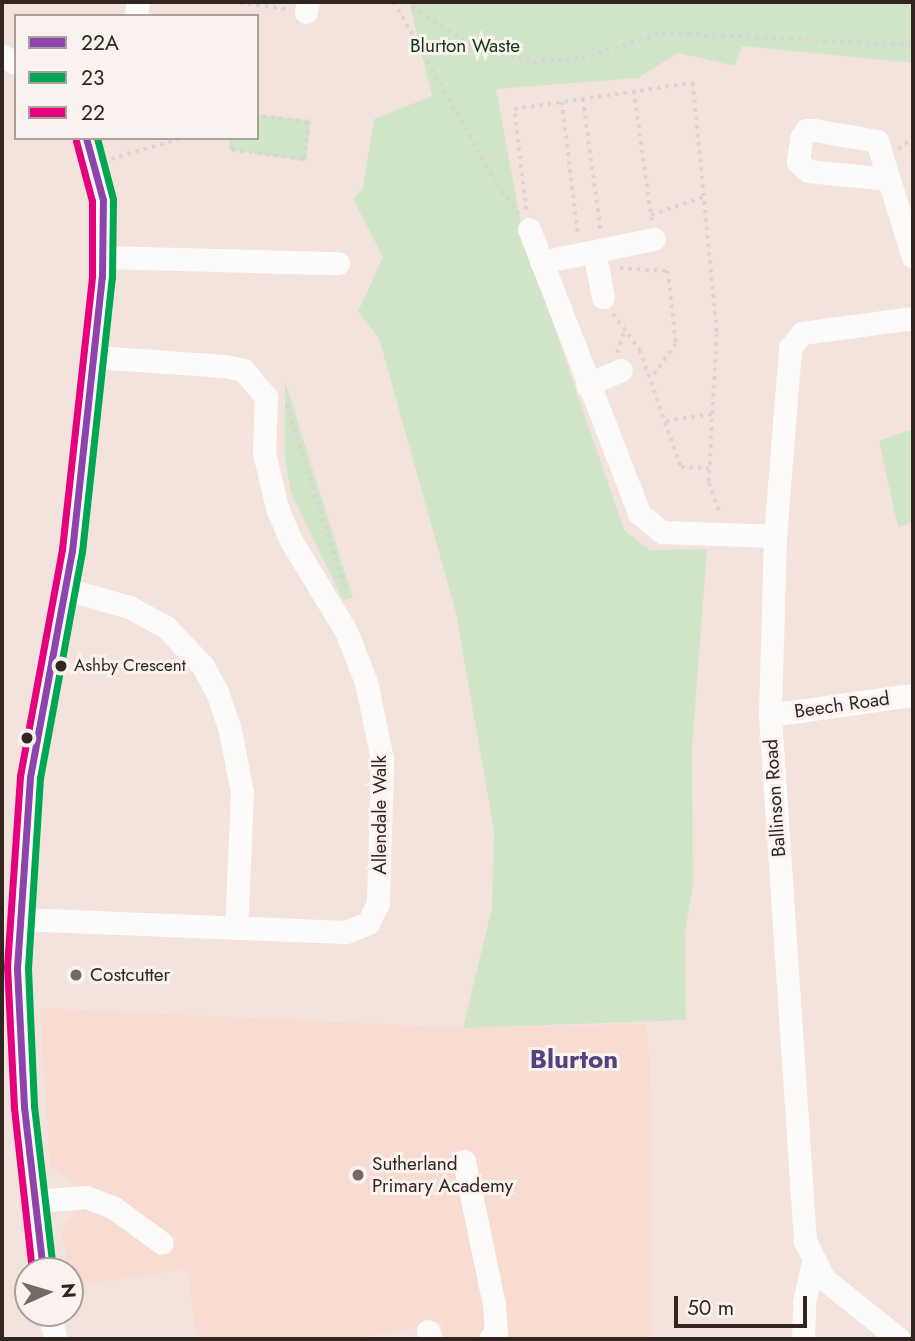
<!DOCTYPE html>
<html>
<head>
<meta charset="utf-8">
<style>
  body { margin:0 }
  #map { position:relative; width:915px; height:1341px; overflow:hidden; background:#f4e3dd; font-family:Jost,sans-serif }
  div>[style] { position:absolute }
  [style*='--x'] { left:calc(var(--x)*1px); top:calc(var(--y)*1px); width:calc(var(--w)*1px); rotate:calc(var(--a)*1deg) }
  .built>* { inset:0; background:#f8dcd2 }
  .green>* { inset:0; background:#d1e6c9 }
  .path>* { height:3.5px; margin-top:-1.75px; transform-origin:0; background:repeating-linear-gradient(90deg,#dad5d3 0 3.5px,transparent 0 8.5px) }
  .minor>* { height:23px; margin:-11.5px; padding:0 11.5px; transform-origin:11.5px; border-radius:11.5px; background:#fdfbfa }
  .bus-1>* { height:7px; margin:-3.5px; padding:0 3.5px; transform-origin:3.5px; border-radius:3.5px; background:#8e44ad }
  .bus-2>* { height:7px; margin:-3.5px; padding:0 3.5px; transform-origin:3.5px; border-radius:3.5px; background:#00a651 }
  .bus-3>* { height:7px; margin:-3.5px; padding:0 3.5px; transform-origin:3.5px; border-radius:3.5px; background:#e5007d }
  .dots>* { width:19px; height:19px; translate:-50% -50%; box-sizing:border-box; border:4px solid #faf2ef; border-radius:50% }
  span { translate:-50% -50%; white-space:nowrap; text-align:center; line-height:1.15; -webkit-text-stroke:6px #faf2ef; paint-order:stroke }
  .bus-label { font-size:17px; color:#32251f }
  .left { translate:0 -50%; text-align:left }
  .park-label { font-size:19px; color:#0f3816 }
  .street-label { font-size:19px; color:#32251f }
  .poi-label { font-size:19px; color:#32251f }
  .district-label { font-size:26px; color:#54417e; font-weight:700 }
  .frame { position:absolute; inset:0; border:4px solid #32251f; pointer-events:none }
  .legend { position:absolute; left:14px; top:14px; width:245px; height:126px; box-sizing:border-box; background:#faf2ef; border:2px solid #aaa09c; margin:0; padding:9px 12px; list-style:none; font-size:21px; color:#32251f }
  .legend li { display:flex; align-items:center; gap:14px; height:35px }
  .legend b { width:35px; border:2px solid #aaa09c }
  .north { position:absolute; left:14px; top:1257px; width:70px; height:70px; box-sizing:border-box; background:#faf2ef; border:2px solid #aaa09c; border-radius:50%; rotate:86deg; font-size:19px; font-weight:700; line-height:28px; text-align:center; color:#32251f }
  .north::after { content:''; display:block; margin:auto; width:24px; height:32px; background:#766862; clip-path:polygon(50% 0,100% 100%,50% 72%,0 100%) }
  .scale { position:absolute; left:674px; top:1296px; width:133px; height:32px; box-sizing:border-box; border:4px solid #32251f; border-top:0; padding-left:9px; font-size:21px; line-height:24px; white-space:nowrap; color:#32251f; -webkit-text-stroke:5px #faf2ef; paint-order:stroke }
</style>
</head>
<body>
<div id="map">
  <div class="built">
    <i style="clip-path:polygon(40px 1008px,463px 1028px,646px 1024px,652px 1095px,652px 1339px,444px 1339px,442px 1322px,355px 1339px,197px 1339px,187px 1269px,70px 1287px,62px 1230px,80px 1207px,76px 1184px,50px 1166px)"></i>
  </div>
  <div class="green">
    <i style="clip-path:polygon(409px 2px,913px 2px,913px 63px,742px 46px,735px 66px,678px 53px,638px 78px,496px 89px,523px 235px,624px 530px,650px 550px,707px 549px,692px 748px,693px 887px,685px 930px,686px 1020px,463px 1028px,492px 908px,494px 831px,456px 613px,379px 338px,358px 312px,383px 257px,353px 199px,363px 188px,374px 119px,432px 96px)"></i>
    <i style="clip-path:polygon(257px 114px,311px 121px,306px 161px,229px 150px,230px 138px,257px 138px)"></i>
    <i style="clip-path:polygon(285px 381px,353px 598px,343px 600px,291px 493px,285px 461px)"></i>
    <i style="clip-path:polygon(913px 429px,913px 521px,898px 528px,879px 441px)"></i>
  </div>
  <div class="path">
    <i style="--x:231;--y:2;--w:57;--a:7"></i>
    <i style="--x:394;--y:2;--w:209;--a:60.5"></i>
    <i style="--x:497;--y:184;--w:37;--a:54"></i>
    <i style="--x:405;--y:2;--w:77;--a:33.3"></i>
    <i style="--x:469;--y:44;--w:66;--a:15.7"></i>
    <i style="--x:533;--y:62;--w:49;--a:-4.7"></i>
    <i style="--x:582;--y:58;--w:84;--a:-17.4"></i>
    <i style="--x:662;--y:33;--w:251;--a:2.7"></i>
    <i style="--x:634;--y:91;--w:131;--a:82.1"></i>
    <i style="--x:583;--y:99;--w:134;--a:82.3"></i>
    <i style="--x:562;--y:102;--w:134;--a:83.1"></i>
    <i style="--x:233;--y:138;--w:12;--a:95"></i>
    <i style="--x:232;--y:150;--w:73;--a:7.1"></i>
    <i style="--x:304;--y:159;--w:37;--a:-84"></i>
    <i style="--x:308;--y:122;--w:51;--a:-173.3"></i>
    <i style="--x:898;--y:149;--w:19;--a:-36"></i>
    <i style="--x:111;--y:159;--w:74;--a:-16.5"></i>
    <i style="--x:526;--y:210;--w:102;--a:-96.8"></i>
    <i style="--x:514;--y:109;--w:181;--a:-8.3"></i>
    <i style="--x:693;--y:83;--w:252;--a:84.5"></i>
    <i style="--x:717;--y:334;--w:149;--a:93.1"></i>
    <i style="--x:709;--y:483;--w:33;--a:70"></i>
    <i style="--x:651;--y:215;--w:57;--a:-19.4"></i>
    <i style="--x:620;--y:268;--w:48;--a:3.6"></i>
    <i style="--x:668;--y:271;--w:73;--a:83.7"></i>
    <i style="--x:676;--y:344;--w:42;--a:125.2"></i>
    <i style="--x:613;--y:314;--w:45;--a:53.1"></i>
    <i style="--x:640;--y:350;--w:124;--a:70.7"></i>
    <i style="--x:681;--y:467;--w:28;--a:2"></i>
    <i style="--x:617;--y:353;--w:23;--a:-72"></i>
    <i style="--x:287;--y:405;--w:195;--a:72.4"></i>
    <i style="--x:666;--y:421;--w:47;--a:-8.7"></i>
  </div>
  <div class="minor">
    <i style="--x:306;--y:12;--w:10;--a:-79"></i>
    <i style="--x:136;--y:16;--w:14;--a:-82"></i>
    <i style="--x:2;--y:56;--w:16;--a:27"></i>
    <i style="--x:888;--y:179;--w:80;--a:-174.3"></i>
    <i style="--x:808;--y:171;--w:13;--a:-138"></i>
    <i style="--x:798;--y:162;--w:24;--a:-83"></i>
    <i style="--x:801;--y:138;--w:9;--a:-58"></i>
    <i style="--x:806;--y:130;--w:8;--a:0"></i>
    <i style="--x:814;--y:130;--w:64;--a:9.9"></i>
    <i style="--x:877;--y:141;--w:121;--a:72.8"></i>
    <i style="--x:529;--y:229;--w:305;--a:68.8"></i>
    <i style="--x:639;--y:513;--w:30;--a:40"></i>
    <i style="--x:662;--y:532;--w:113;--a:2"></i>
    <i style="--x:594;--y:251;--w:47;--a:78.9"></i>
    <i style="--x:102;--y:257;--w:236;--a:1.5"></i>
    <i style="--x:541;--y:262;--w:115;--a:-11.5"></i>
    <i style="--x:587;--y:385;--w:37;--a:-24"></i>
    <i style="--x:66;--y:589;--w:66;--a:15.9"></i>
    <i style="--x:129;--y:607;--w:42;--a:28.4"></i>
    <i style="--x:166;--y:627;--w:54;--a:46.5"></i>
    <i style="--x:203;--y:666;--w:30;--a:62"></i>
    <i style="--x:217;--y:692;--w:40;--a:71.1"></i>
    <i style="--x:230;--y:730;--w:64;--a:79.2"></i>
    <i style="--x:242;--y:793;--w:135;--a:92.5"></i>
    <i style="--x:770;--y:715;--w:144;--a:-8"></i>
    <i style="--x:20;--y:919;--w:326;--a:2.3"></i>
    <i style="--x:346;--y:932;--w:24;--a:-22"></i>
    <i style="--x:368;--y:923;--w:22;--a:-63"></i>
    <i style="--x:378;--y:903;--w:144;--a:-88.4"></i>
    <i style="--x:382;--y:759;--w:79;--a:-101.7"></i>
    <i style="--x:366;--y:682;--w:55;--a:-111.4"></i>
    <i style="--x:346;--y:631;--w:105;--a:-121.4"></i>
    <i style="--x:291;--y:541;--w:36;--a:-113"></i>
    <i style="--x:277;--y:508;--w:57;--a:-103.3"></i>
    <i style="--x:264;--y:453;--w:56;--a:-88"></i>
    <i style="--x:266;--y:397;--w:35;--a:-130"></i>
    <i style="--x:243;--y:370;--w:18;--a:-167"></i>
    <i style="--x:225;--y:366;--w:131;--a:-176.1"></i>
    <i style="--x:464;--y:1161;--w:146;--a:78.2"></i>
    <i style="--x:494;--y:1304;--w:28;--a:86"></i>
    <i style="--x:496;--y:1332;--w:9;--a:131"></i>
    <i style="--x:34;--y:1201;--w:52;--a:-4.4"></i>
    <i style="--x:86;--y:1197;--w:30;--a:21"></i>
    <i style="--x:114;--y:1208;--w:59;--a:36.1"></i>
    <i style="--x:43;--y:1271;--w:165;--a:-96.6"></i>
    <i style="--x:24;--y:1107;--w:139;--a:-92.9"></i>
    <i style="--x:17;--y:968;--w:191;--a:-86.1"></i>
    <i style="--x:30;--y:777;--w:230;--a:-79.5"></i>
    <i style="--x:72;--y:551;--w:276;--a:-83.8"></i>
    <i style="--x:102;--y:277;--w:77;--a:-89.3"></i>
    <i style="--x:103;--y:200;--w:64;--a:-105.3"></i>
    <i style="--x:50;--y:1313;--w:26;--a:79"></i>
    <i style="--x:428;--y:1331;--w:8;--a:76"></i>
    <i style="--x:803;--y:1339;--w:37;--a:-88"></i>
    <i style="--x:804;--y:1302;--w:41;--a:-77.3"></i>
    <i style="--x:899;--y:1339;--w:96;--a:-141.3"></i>
    <i style="--x:824;--y:1279;--w:42;--a:-116.6"></i>
    <i style="--x:805;--y:1241;--w:527;--a:-93.81"></i>
    <i style="--x:770;--y:715;--w:179;--a:-88.4"></i>
    <i style="--x:775;--y:536;--w:189;--a:-85.4"></i>
    <i style="--x:790;--y:348;--w:19;--a:-51"></i>
    <i style="--x:802;--y:333;--w:112;--a:-7.7"></i>
  </div>
  <div class="bus-1">
    <i style="--x:43;--y:1271;--w:165;--a:-96.6"></i>
    <i style="--x:24;--y:1107;--w:139;--a:-92.9"></i>
    <i style="--x:17;--y:968;--w:191;--a:-86.1"></i>
    <i style="--x:30;--y:777;--w:230;--a:-79.5"></i>
    <i style="--x:72;--y:551;--w:276;--a:-83.8"></i>
    <i style="--x:102;--y:277;--w:77;--a:-89.3"></i>
    <i style="--x:103;--y:200;--w:64;--a:-105.3"></i>
  </div>
  <div class="bus-2">
    <i style="--x:53;--y:1270;--w:165;--a:-96.6"></i>
    <i style="--x:34;--y:1106;--w:138;--a:-92.5"></i>
    <i style="--x:28;--y:968;--w:190;--a:-86.4"></i>
    <i style="--x:40;--y:778;--w:230;--a:-79.5"></i>
    <i style="--x:82;--y:552;--w:276;--a:-83.8"></i>
    <i style="--x:112;--y:278;--w:79;--a:-89.3"></i>
    <i style="--x:113;--y:199;--w:63;--a:-104.7"></i>
  </div>
  <div class="bus-3">
    <i style="--x:32;--y:1271;--w:164;--a:-96.3"></i>
    <i style="--x:14;--y:1108;--w:141;--a:-92.8"></i>
    <i style="--x:7;--y:967;--w:191;--a:-86.1"></i>
    <i style="--x:20;--y:776;--w:231;--a:-79.5"></i>
    <i style="--x:62;--y:549;--w:275;--a:-83.7"></i>
    <i style="--x:92;--y:276;--w:75;--a:-90"></i>
    <i style="--x:92;--y:201;--w:62;--a:-104.9"></i>
  </div>
  <div class="dots">
    <i style="left:61px;top:666px;background:#32251f"></i>
    <i style="left:27px;top:738px;background:#32251f"></i>
    <i style="left:76px;top:975px;background:#766862"></i>
    <i style="left:358px;top:1175px;background:#766862"></i>
  </div>
  <div class="bus-label">
    <span class="left" style="left:74px;top:666px">Ashby Crescent</span>
  </div>
  <div class="park-label">
    <span style="left:465px;top:46px">Blurton Waste</span>
  </div>
  <div class="street-label">
    <span style="left:842px;top:705px;rotate:-8deg">Beech Road</span>
    <span style="left:775px;top:798px;rotate:-94deg">Ballinson Road</span>
    <span style="left:380px;top:815px;rotate:-90deg">Allendale Walk</span>
  </div>
  <div class="poi-label">
    <span class="left" style="left:90px;top:975px">Costcutter</span>
    <span class="left" style="left:372px;top:1175px">Sutherland<br>Primary Academy</span>
  </div>
  <div class="district-label">
    <span style="left:574px;top:1060px">Blurton</span>
  </div>
  <div class="frame"></div>
  <ul class="legend">
  <li><b style="height:9px;background:#8e44ad"></b>22A</li>
  <li><b style="height:9px;background:#00a651"></b>23</li>
  <li><b style="height:9px;background:#e5007d"></b>22</li>
  </ul>
  <div class="north">N</div>
  <div class="scale">50 m</div>
</div>
</body>
</html>
